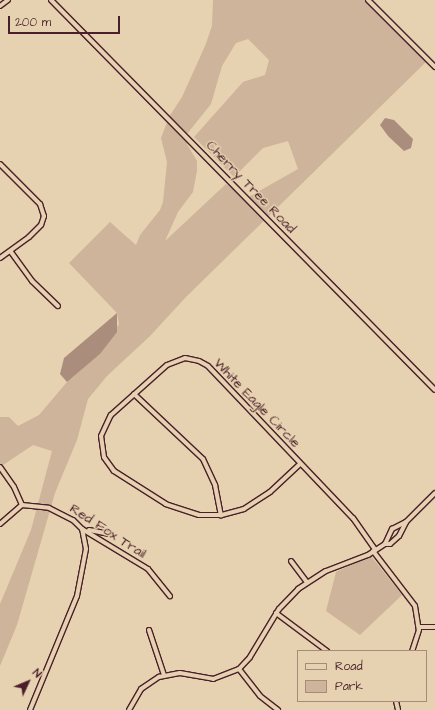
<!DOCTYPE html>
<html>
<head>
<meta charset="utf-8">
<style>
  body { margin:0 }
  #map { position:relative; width:435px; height:710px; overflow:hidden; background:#e6d2b0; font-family:"Architects Daughter",sans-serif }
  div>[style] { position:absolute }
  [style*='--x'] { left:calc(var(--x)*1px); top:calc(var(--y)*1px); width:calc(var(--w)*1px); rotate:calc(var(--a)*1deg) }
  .green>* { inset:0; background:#cdb49a }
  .water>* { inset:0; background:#aa8d7d }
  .roads { filter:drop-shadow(1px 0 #4a1f2b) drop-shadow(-1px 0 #4a1f2b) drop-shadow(0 1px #4a1f2b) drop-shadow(0 -1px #4a1f2b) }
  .minor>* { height:4px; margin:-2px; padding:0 2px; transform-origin:2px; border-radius:2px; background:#e6d2b0 }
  span { translate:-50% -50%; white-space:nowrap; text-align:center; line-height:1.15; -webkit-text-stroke:3px #e6d2b0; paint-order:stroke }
  .street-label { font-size:14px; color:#4a1f2b }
  .legend { position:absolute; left:297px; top:650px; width:130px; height:52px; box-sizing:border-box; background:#e6d2b0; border:1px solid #a88a7b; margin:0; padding:5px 7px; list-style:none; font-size:12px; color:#4a1f2b }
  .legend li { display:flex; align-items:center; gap:8px; height:20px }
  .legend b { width:20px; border:1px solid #a88a7b }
  .north { position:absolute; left:8px; top:662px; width:40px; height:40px; -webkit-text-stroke:3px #e6d2b0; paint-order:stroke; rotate:46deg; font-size:11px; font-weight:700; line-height:16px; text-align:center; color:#4a1f2b }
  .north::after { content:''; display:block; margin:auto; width:14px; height:18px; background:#4a1f2b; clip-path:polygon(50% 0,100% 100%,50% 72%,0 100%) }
  .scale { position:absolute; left:8px; top:16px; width:112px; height:18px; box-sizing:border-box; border:2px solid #4a1f2b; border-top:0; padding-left:5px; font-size:12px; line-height:14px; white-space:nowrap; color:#4a1f2b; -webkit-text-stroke:3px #e6d2b0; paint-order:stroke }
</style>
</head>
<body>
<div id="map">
  <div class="green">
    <i style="clip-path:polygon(evenodd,213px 0,367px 0,427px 61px,186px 297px,150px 336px,107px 376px,88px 399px,77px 440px,55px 493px,17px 625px,0 666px,0 604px,31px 530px,52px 451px,33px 445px,0 467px,0 417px,9px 417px,18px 426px,39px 415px,67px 382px,100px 354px,119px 324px,117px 313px,69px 263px,110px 222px,136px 245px,140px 235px,160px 210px,163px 202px,167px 162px,161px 138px,169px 117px,182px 97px,205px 46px,212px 26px,213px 0,248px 39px,269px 60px,265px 75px,243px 82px,194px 137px,234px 177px,263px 148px,288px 141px,298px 169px,247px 198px,226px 184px,165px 241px,178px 212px,193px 192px,197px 171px,197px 161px,187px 144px,187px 134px,211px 104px,222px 66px,236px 43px,248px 39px)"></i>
    <i style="clip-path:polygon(371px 556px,402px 595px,360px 635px,326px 611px,336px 572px)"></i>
  </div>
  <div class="water">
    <i style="clip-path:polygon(385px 118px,394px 120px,413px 139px,411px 148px,404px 151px,388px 136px,380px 125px)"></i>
    <i style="clip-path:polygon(117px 313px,117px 332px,100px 354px,67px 382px,60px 374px,64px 358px)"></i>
  </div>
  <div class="roads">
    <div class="minor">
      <i style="--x:51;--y:0;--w:547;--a:45.44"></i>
      <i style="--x:368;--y:0;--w:95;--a:45"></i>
      <i style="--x:0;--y:6;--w:10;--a:-37"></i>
      <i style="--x:0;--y:164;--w:57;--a:45"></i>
      <i style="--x:40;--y:204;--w:13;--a:72"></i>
      <i style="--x:44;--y:216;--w:9;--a:108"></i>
      <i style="--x:41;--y:225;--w:17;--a:135"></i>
      <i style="--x:29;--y:237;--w:36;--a:144"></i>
      <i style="--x:11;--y:252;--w:36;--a:54"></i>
      <i style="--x:32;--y:281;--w:36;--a:44"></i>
      <i style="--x:134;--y:394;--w:95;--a:43.3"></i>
      <i style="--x:203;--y:459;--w:29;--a:65"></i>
      <i style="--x:215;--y:485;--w:31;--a:79"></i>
      <i style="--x:300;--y:464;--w:41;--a:137"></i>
      <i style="--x:270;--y:492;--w:31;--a:147"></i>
      <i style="--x:244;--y:509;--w:24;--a:165"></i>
      <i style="--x:221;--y:515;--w:22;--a:180"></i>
      <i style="--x:199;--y:515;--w:35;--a:-162"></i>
      <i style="--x:166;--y:504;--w:62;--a:-147.6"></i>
      <i style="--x:114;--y:471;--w:17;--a:-126"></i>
      <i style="--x:104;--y:457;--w:21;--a:-98"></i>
      <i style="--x:101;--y:436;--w:23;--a:-65"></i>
      <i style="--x:111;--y:415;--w:75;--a:-41.8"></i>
      <i style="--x:167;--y:365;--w:19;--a:-21"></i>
      <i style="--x:185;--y:358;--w:14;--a:12"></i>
      <i style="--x:199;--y:361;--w:10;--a:29"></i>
      <i style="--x:208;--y:366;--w:210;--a:46.4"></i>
      <i style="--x:353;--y:518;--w:39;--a:55"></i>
      <i style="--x:0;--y:467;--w:24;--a:55"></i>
      <i style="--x:14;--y:487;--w:20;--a:66"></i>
      <i style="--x:22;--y:505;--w:27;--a:6"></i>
      <i style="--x:49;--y:508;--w:27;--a:27"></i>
      <i style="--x:73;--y:520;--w:13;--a:45"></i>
      <i style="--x:82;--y:529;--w:77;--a:31.2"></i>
      <i style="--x:148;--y:569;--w:35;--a:51"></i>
      <i style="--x:0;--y:524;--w:29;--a:-41"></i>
      <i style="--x:89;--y:530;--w:21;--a:11"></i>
      <i style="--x:385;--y:544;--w:5;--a:0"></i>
      <i style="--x:390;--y:544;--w:12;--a:-42"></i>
      <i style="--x:399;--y:536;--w:16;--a:-63"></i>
      <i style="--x:373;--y:551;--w:69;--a:52.6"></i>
      <i style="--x:415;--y:606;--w:24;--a:81"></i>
      <i style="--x:419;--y:630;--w:22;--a:108"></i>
      <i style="--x:291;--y:561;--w:26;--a:53"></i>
      <i style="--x:276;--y:613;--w:64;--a:36.7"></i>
      <i style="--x:419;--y:627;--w:16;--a:0"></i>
      <i style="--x:149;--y:630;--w:47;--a:71.6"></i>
      <i style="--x:239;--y:669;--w:34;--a:52"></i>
      <i style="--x:260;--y:696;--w:23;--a:38"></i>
      <i style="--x:396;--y:701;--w:9;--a:77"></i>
      <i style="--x:30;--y:710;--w:123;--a:-67.6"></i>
      <i style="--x:77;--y:596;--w:48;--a:-79.2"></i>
      <i style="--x:86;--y:549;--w:20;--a:-101"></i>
      <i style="--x:129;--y:710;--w:24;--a:-60"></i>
      <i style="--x:141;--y:689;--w:22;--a:-34"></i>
      <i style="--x:159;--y:677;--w:21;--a:-11"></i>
      <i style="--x:180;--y:673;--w:34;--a:10"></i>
      <i style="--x:213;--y:679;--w:28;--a:-21"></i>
      <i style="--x:239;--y:669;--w:16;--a:-47"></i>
      <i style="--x:250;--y:657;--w:56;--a:-58.9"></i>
      <i style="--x:279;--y:609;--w:28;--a:-46"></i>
      <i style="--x:298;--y:589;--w:33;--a:-33"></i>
      <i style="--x:326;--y:571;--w:45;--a:-20.9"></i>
      <i style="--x:368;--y:555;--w:20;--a:-33"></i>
      <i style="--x:385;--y:544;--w:17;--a:-65"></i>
      <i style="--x:392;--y:529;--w:16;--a:-27"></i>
      <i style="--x:406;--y:522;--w:41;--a:-45"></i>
    </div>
  </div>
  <div class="street-label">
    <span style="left:251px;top:187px;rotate:46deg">Cherry Tree Road</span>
    <span style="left:257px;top:403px;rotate:46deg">White Eagle Circle</span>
    <span style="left:108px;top:531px;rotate:33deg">Red Fox Trail</span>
  </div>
  <ul class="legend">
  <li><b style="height:5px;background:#e6d2b0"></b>Road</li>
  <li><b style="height:11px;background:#cdb49a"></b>Park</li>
  </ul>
  <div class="north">N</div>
  <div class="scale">200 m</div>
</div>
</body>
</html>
